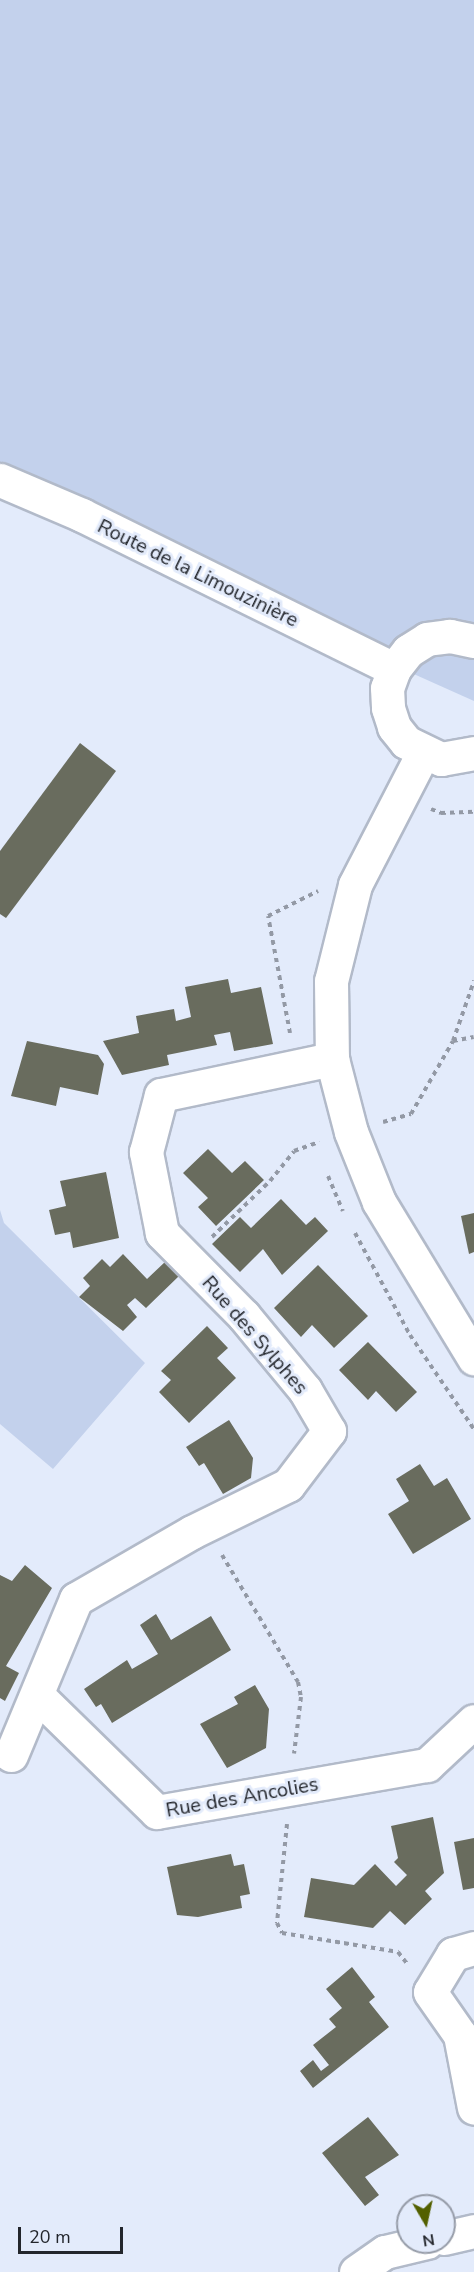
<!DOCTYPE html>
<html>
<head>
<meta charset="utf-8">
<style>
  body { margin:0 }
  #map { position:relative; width:474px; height:2272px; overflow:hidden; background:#e3ebfb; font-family:"Nunito Sans",sans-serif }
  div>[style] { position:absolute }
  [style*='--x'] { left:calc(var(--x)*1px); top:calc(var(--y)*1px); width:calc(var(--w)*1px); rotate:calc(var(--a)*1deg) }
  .green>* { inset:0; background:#c3d1ec }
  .building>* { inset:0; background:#696c5e }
  .path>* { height:4px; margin-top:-2px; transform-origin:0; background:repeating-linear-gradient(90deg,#9399a5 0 4.5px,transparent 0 9px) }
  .roads { filter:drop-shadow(2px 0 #b2bac9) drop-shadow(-2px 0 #b2bac9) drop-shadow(0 2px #b2bac9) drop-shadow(0 -2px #b2bac9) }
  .minor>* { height:33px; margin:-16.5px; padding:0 16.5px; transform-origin:16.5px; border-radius:16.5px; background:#fff }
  span { translate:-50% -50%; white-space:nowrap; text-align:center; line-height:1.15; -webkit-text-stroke:6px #e3ebfb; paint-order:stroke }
  .street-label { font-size:20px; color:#23262c }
  .north { position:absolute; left:396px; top:2194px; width:60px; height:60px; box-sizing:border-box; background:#e3ebfb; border:2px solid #969ca8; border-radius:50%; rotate:171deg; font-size:16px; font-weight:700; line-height:24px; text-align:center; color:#23262c }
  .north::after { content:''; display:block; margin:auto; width:21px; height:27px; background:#536000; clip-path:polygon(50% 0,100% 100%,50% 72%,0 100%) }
  .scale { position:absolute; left:18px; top:2227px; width:105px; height:27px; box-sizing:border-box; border:3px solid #23262c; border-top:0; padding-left:8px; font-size:18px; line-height:21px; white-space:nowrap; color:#23262c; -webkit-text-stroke:4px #e3ebfb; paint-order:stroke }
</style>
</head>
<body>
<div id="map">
  <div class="green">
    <i style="clip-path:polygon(0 0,474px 0,474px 701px,0 489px)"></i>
    <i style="clip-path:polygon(0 1210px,4px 1223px,145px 1363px,53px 1469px,0 1424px)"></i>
  </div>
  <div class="building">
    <i style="clip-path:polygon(80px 743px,116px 771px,6px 918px,0 914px,0 851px)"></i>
    <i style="clip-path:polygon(228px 979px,231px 993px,261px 987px,273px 1044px,234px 1051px,230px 1032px,214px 1035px,217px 1045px,167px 1055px,169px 1065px,122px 1075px,103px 1041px,139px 1033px,136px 1016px,174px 1009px,176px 1021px,191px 1017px,185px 987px)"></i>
    <i style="clip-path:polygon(27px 1041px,98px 1055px,104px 1064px,98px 1095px,60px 1087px,56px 1106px,11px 1096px)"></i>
    <i style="clip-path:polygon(208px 1149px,232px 1173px,245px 1161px,264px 1180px,216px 1226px,198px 1207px,208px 1198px,183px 1173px)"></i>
    <i style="clip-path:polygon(106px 1172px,119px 1238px,73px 1248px,70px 1232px,55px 1235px,49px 1210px,66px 1206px,60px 1181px)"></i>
    <i style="clip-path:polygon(281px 1199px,306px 1225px,315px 1217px,328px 1231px,282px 1275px,263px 1249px,240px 1272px,212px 1244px,240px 1217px,251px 1228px)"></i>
    <i style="clip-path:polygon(474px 1213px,474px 1252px,469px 1254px,461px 1216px)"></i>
    <i style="clip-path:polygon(123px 1254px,147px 1279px,166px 1261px,180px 1275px,146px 1308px,135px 1298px,127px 1305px,137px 1317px,123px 1331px,79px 1297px,90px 1286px,83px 1278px,102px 1259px,110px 1267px)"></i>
    <i style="clip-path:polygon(318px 1265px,368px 1316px,334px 1348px,312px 1325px,301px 1337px,274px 1308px)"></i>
    <i style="clip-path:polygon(207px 1326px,228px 1348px,217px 1358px,236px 1378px,189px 1423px,159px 1392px,171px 1380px,161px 1371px)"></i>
    <i style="clip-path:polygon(368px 1342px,417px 1392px,396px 1412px,376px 1391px,368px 1400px,339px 1370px)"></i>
    <i style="clip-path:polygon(229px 1420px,253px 1458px,251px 1478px,223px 1494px,204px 1463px,199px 1466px,186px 1447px)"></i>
    <i style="clip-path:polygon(420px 1464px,434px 1486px,447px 1478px,471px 1519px,413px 1554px,388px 1514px,409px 1501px,396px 1479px)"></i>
    <i style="clip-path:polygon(25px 1565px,52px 1588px,6px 1666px,19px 1673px,5px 1701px,0 1698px,0 1575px,12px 1581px)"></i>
    <i style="clip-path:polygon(156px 1614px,171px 1640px,211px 1616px,231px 1650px,112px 1723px,101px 1704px,96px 1707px,84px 1689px,127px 1660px,132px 1669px,158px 1654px,140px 1625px)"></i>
    <i style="clip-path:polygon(255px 1685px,269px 1709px,266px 1748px,227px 1768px,200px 1724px,238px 1704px,234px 1697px)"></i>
    <i style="clip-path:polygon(433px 1817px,444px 1873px,425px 1891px,432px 1899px,405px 1925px,390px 1911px,373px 1928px,304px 1917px,311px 1878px,354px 1885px,375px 1864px,396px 1886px,407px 1875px,394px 1862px,398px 1858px,391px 1826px)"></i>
    <i style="clip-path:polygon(474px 1838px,474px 1888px,463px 1890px,454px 1842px)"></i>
    <i style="clip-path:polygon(231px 1854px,234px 1866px,244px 1864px,250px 1894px,240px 1896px,242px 1908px,198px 1917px,177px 1915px,167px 1867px)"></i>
    <i style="clip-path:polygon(352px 1967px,375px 1997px,369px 2002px,389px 2027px,313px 2088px,300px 2071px,313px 2060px,321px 2071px,329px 2065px,313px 2045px,336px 2027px,329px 2019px,342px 2008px,326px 1989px)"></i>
    <i style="clip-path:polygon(368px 2117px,399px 2155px,365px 2177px,379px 2195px,365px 2206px,322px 2153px)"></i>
  </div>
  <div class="path">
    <i style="--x:431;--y:809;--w:11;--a:22"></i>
    <i style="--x:441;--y:813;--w:33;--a:-2"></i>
    <i style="--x:290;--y:1033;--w:119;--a:-100.6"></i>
    <i style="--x:268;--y:916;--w:56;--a:-26.6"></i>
    <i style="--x:453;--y:1041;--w:64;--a:-70.7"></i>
    <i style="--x:383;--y:1122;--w:29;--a:-16"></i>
    <i style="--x:411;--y:1114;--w:84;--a:-60.1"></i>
    <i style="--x:453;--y:1041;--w:21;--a:-11"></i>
    <i style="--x:328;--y:1176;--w:38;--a:67"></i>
    <i style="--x:355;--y:1233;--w:116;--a:61.7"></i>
    <i style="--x:410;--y:1335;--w:114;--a:55.8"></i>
    <i style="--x:212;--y:1237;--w:81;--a:-44"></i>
    <i style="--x:270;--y:1181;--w:38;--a:-51"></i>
    <i style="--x:294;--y:1151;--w:27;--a:-20"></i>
    <i style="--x:222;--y:1555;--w:148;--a:59.1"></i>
    <i style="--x:298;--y:1682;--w:15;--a:79"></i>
    <i style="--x:301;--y:1697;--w:57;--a:97"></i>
    <i style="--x:287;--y:1824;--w:100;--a:95.8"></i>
    <i style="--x:277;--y:1923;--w:11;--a:63"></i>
    <i style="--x:282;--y:1933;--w:118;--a:9.3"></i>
    <i style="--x:398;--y:1952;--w:16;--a:52"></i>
  </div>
  <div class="roads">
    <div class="minor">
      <i style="--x:0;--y:480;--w:89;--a:23.1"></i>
      <i style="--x:82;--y:515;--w:348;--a:26.3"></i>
      <i style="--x:474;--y:641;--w:25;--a:-168"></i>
      <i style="--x:450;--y:636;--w:23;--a:173"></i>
      <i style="--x:427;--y:639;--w:22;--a:148"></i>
      <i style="--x:408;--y:651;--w:23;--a:128"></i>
      <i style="--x:394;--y:669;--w:20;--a:110"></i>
      <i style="--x:387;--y:688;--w:20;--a:87"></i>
      <i style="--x:388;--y:708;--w:20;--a:72"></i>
      <i style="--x:394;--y:727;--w:19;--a:51"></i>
      <i style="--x:406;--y:742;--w:39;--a:26"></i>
      <i style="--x:441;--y:759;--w:34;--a:-10"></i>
      <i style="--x:423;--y:753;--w:148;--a:117.3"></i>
      <i style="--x:355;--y:885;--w:99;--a:104"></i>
      <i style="--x:331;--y:981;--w:78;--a:89.3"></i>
      <i style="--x:332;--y:1059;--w:75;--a:75.4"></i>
      <i style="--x:351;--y:1132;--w:75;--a:68.2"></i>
      <i style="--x:379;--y:1202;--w:183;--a:58.7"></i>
      <i style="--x:38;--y:1696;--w:166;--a:44.3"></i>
      <i style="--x:157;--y:1812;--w:274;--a:-9.9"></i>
      <i style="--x:427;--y:1765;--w:64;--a:-43.1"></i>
      <i style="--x:11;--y:1755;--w:169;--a:-67.4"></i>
      <i style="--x:76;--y:1599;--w:134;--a:-30"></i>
      <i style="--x:192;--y:1532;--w:107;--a:-26.1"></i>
      <i style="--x:288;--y:1485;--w:68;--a:-52.8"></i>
      <i style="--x:329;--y:1431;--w:48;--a:-120.3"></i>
      <i style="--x:305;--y:1390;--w:96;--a:-129.5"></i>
      <i style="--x:244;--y:1316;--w:117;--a:-134.7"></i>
      <i style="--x:162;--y:1233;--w:83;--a:-101.2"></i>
      <i style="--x:146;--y:1152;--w:59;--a:-75.3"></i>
      <i style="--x:161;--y:1095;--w:175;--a:-11.9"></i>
      <i style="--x:474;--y:1948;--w:22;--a:164"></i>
      <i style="--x:453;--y:1954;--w:44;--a:121.2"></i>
      <i style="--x:430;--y:1992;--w:52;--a:55.1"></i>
      <i style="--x:460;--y:2035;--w:74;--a:79.1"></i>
      <i style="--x:444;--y:2238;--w:31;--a:-13"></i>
      <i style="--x:356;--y:2272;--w:35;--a:-35"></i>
      <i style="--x:385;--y:2252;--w:43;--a:-13.4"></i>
    </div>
  </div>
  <div class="street-label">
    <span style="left:198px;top:573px;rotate:26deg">Route de la Limouzinière</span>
    <span style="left:255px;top:1335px;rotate:49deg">Rue des Sylphes</span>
    <span style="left:242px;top:1797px;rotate:-10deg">Rue des Ancolies</span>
  </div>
  <div class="north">N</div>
  <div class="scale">20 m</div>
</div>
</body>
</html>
